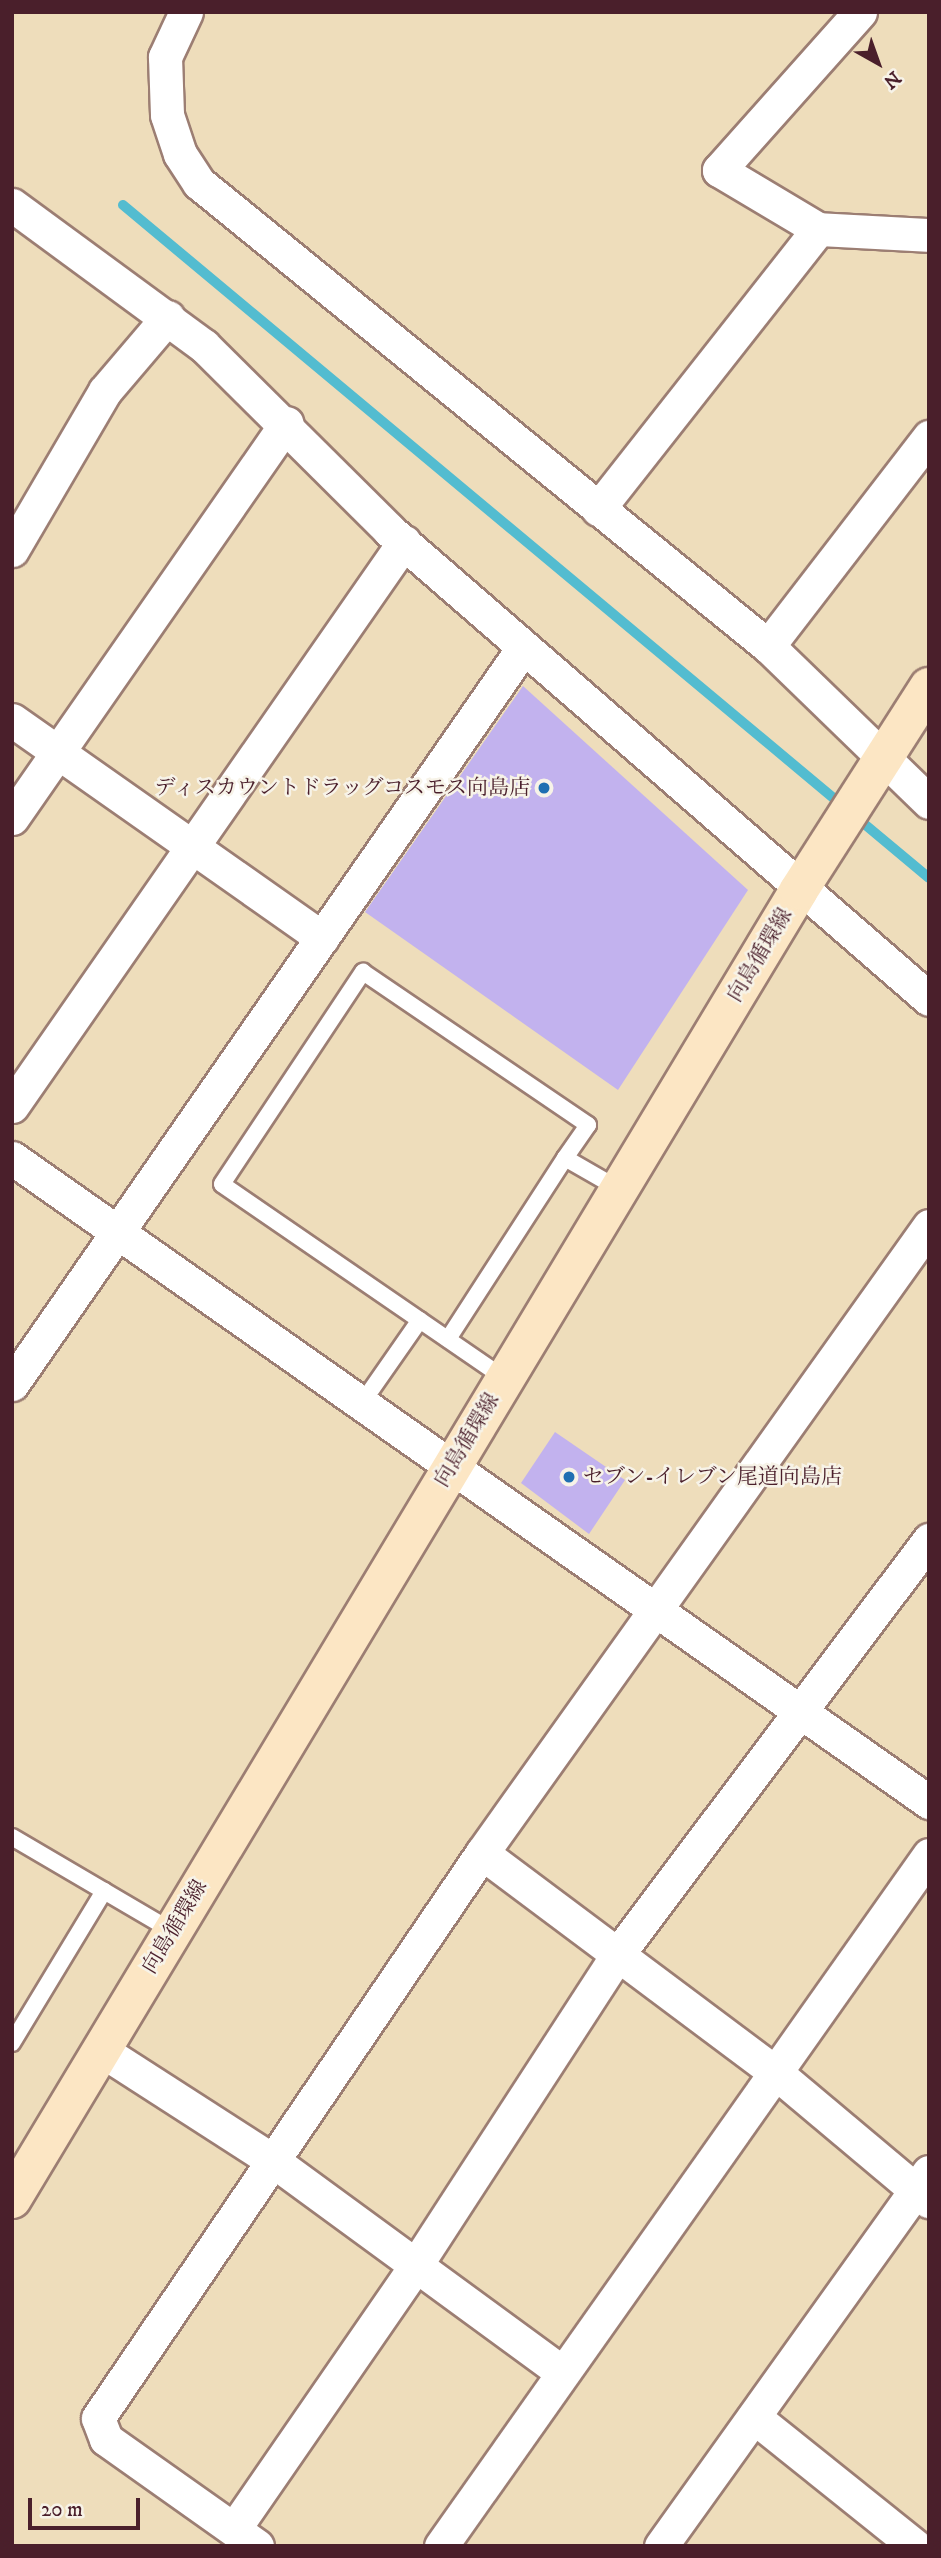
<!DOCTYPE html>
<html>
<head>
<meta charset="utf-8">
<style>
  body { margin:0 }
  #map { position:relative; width:941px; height:2558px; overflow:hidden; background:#edb; font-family:"IM FELL DW Pica","Noto Serif JP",serif }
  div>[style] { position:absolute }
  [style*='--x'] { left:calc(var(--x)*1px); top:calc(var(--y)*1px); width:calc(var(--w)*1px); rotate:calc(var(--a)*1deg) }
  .stream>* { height:10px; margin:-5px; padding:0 5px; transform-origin:5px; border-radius:5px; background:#53bcd0 }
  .building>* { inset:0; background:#c2b2ee }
  .roads { filter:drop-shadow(2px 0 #9c7e73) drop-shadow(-2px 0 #9c7e73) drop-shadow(0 2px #9c7e73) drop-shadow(0 -2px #9c7e73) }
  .service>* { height:16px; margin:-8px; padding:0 8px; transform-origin:8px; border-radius:8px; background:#fff }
  .minor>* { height:33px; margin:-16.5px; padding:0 16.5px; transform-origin:16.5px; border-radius:16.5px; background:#fff }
  .secondary>* { height:38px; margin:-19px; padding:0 19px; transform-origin:19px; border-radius:19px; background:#fce6c4 }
  .dots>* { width:19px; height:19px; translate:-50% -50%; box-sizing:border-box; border:4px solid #f7f3e8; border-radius:50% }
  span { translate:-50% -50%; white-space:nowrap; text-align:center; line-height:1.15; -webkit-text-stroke:5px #f7f3e8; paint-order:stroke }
  .poi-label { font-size:21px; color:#4a1f2b }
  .right { translate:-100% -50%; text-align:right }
  .left { translate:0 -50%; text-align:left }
  .street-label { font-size:21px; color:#4a1f2b }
  .frame { position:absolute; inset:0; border:14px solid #4a1f2b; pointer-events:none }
  .north { position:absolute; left:843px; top:28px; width:70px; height:70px; -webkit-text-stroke:5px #f7f3e8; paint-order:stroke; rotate:140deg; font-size:19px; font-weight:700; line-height:28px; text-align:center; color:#4a1f2b }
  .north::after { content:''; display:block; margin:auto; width:24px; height:32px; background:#4a1f2b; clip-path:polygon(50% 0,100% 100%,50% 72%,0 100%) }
  .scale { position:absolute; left:28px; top:2498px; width:112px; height:32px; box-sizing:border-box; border:4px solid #4a1f2b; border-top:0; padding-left:9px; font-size:21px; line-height:24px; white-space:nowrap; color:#4a1f2b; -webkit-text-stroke:5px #f7f3e8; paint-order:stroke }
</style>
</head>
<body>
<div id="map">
  <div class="stream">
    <i style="--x:123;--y:205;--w:938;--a:39.85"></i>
    <i style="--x:856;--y:817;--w:95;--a:39.9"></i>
  </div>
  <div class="building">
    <i style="clip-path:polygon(523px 686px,748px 890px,618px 1090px,365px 912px)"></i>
    <i style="clip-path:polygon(555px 1432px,625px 1480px,589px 1534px,521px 1483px)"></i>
  </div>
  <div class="roads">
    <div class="service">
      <i style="--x:448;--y:1339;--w:216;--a:-57.1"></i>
      <i style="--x:504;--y:1378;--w:342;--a:-145.5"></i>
      <i style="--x:222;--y:1184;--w:255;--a:-56.4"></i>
      <i style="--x:363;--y:972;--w:272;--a:34.2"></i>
      <i style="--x:588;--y:1125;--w:40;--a:124.9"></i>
      <i style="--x:565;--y:1158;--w:62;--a:29.9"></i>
      <i style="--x:362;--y:1403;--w:101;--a:-55.1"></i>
      <i style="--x:12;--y:1837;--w:186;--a:30.4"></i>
      <i style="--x:12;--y:2043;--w:178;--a:-58.8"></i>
    </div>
    <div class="minor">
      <i style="--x:186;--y:12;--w:50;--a:115"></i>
      <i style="--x:165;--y:57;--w:58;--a:88"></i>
      <i style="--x:167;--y:115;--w:41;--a:71.6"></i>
      <i style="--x:180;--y:154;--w:35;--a:57"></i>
      <i style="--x:199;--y:183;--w:734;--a:39.14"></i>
      <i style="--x:768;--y:646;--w:224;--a:44.1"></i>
      <i style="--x:860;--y:12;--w:212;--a:131.7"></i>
      <i style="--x:719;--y:170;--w:115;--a:30.8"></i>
      <i style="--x:818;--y:229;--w:111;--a:3.1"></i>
      <i style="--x:12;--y:205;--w:238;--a:36.3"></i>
      <i style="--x:204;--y:346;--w:261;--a:44.8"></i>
      <i style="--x:389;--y:530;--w:715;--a:40.97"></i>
      <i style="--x:598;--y:509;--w:356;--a:-51.8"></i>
      <i style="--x:12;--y:550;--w:184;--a:-59.7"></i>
      <i style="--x:105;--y:391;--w:97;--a:-49.6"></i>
      <i style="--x:768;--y:646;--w:264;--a:-52.4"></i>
      <i style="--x:12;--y:720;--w:379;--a:35.1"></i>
      <i style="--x:12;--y:818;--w:481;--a:-55.2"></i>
      <i style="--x:12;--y:1106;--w:687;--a:-55.2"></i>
      <i style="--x:12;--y:1158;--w:1121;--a:35.08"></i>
      <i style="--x:12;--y:1384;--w:896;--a:-55.23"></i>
      <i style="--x:482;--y:1853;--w:366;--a:36.8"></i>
      <i style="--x:775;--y:2072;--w:201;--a:40"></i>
      <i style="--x:101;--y:2050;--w:203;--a:32.8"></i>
      <i style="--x:272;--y:2160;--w:359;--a:36.2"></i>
      <i style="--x:754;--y:2417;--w:206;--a:38.7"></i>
      <i style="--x:234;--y:2529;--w:321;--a:-55.4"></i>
      <i style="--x:416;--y:2265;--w:371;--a:-57"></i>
      <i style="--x:618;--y:1954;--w:518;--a:-53.09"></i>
      <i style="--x:257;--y:2546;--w:185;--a:-144.7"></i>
      <i style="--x:106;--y:2439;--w:22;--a:-111"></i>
      <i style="--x:98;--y:2418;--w:683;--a:-55.8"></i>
      <i style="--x:482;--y:1853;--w:770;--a:-54.51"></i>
      <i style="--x:441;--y:2546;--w:846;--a:-54.77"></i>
      <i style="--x:661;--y:2546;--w:460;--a:-54.4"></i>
    </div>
    <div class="secondary">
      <i style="--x:12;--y:2199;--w:1527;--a:-58.98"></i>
      <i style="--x:799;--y:890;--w:241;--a:-57.4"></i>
    </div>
  </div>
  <div class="dots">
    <i style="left:544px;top:788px;background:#1f6fb2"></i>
    <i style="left:569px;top:1477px;background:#1f6fb2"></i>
  </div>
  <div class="poi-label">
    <span class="right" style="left:530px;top:788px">ディスカウントドラッグコスモス向島店</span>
    <span class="left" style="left:583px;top:1477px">セブン-イレブン尾道向島店</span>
  </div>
  <div class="street-label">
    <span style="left:760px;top:955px;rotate:-59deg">向島循環線</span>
    <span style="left:467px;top:1440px;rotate:-59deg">向島循環線</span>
    <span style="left:175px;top:1927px;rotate:-59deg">向島循環線</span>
  </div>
  <div class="frame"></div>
  <div class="north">N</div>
  <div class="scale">20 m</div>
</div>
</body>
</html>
